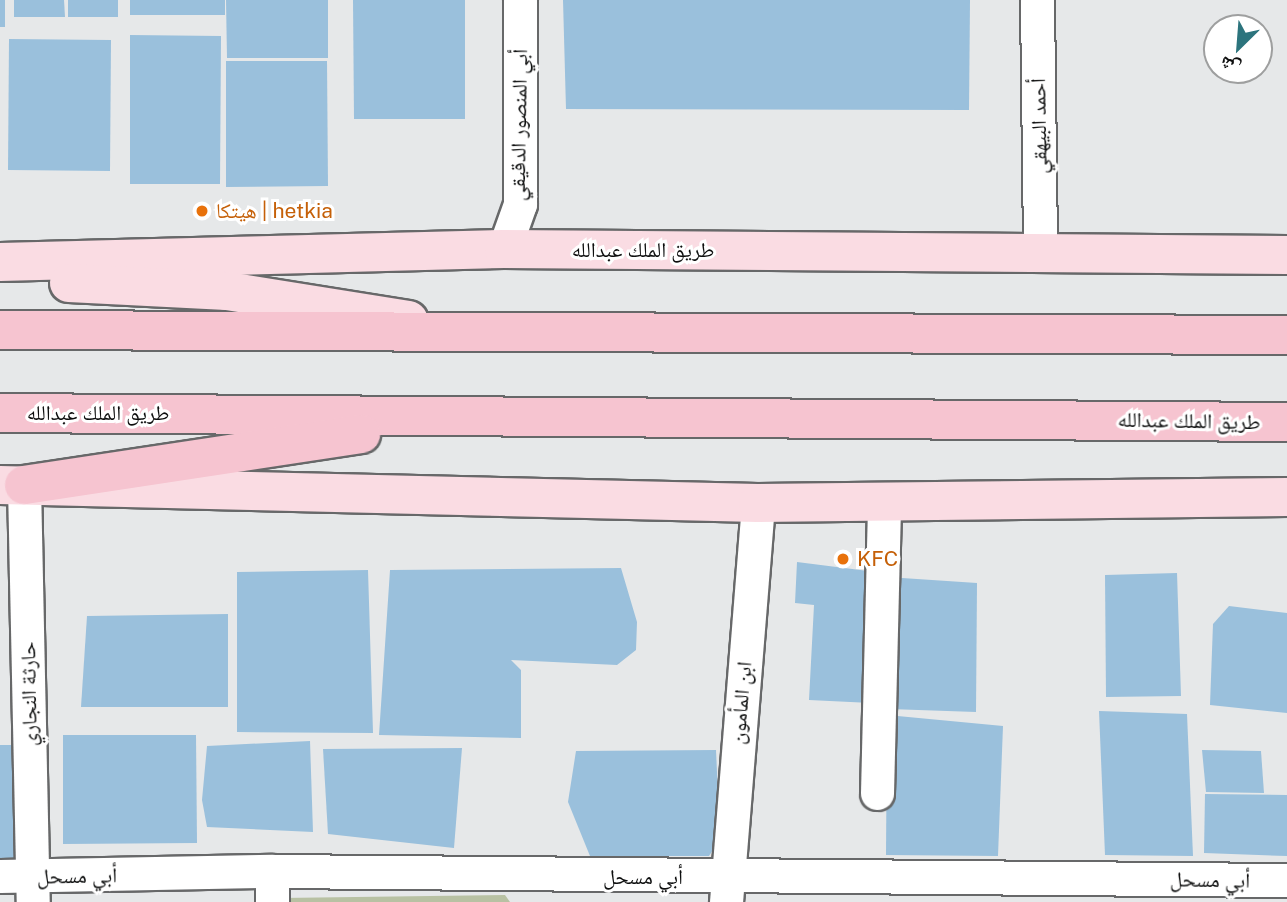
<!DOCTYPE html>
<html>
<head>
<meta charset="utf-8">
<style>
  body { margin:0 }
  #map { position:relative; width:1287px; height:902px; overflow:hidden; background:#e6e8e9; font-family:"Public Sans","Noto Naskh Arabic",sans-serif }
  div>[style] { position:absolute }
  [style*='--x'] { left:calc(var(--x)*1px); top:calc(var(--y)*1px); width:calc(var(--w)*1px); rotate:calc(var(--a)*1deg) }
  .green>* { inset:0; background:#b8c1a3 }
  .building>* { inset:0; background:#9ac0dc }
  .roads { filter:drop-shadow(2px 0 #676869) drop-shadow(-2px 0 #676869) drop-shadow(0 2px #676869) drop-shadow(0 -2px #676869) }
  .minor>* { height:33px; margin:-16.5px; padding:0 16.5px; transform-origin:16.5px; border-radius:16.5px; background:#fff }
  .major>* { height:38px; margin:-19px; padding:0 19px; transform-origin:19px; border-radius:19px; background:#fadce3 }
  .highway>* { height:38px; margin:-19px; padding:0 19px; transform-origin:19px; border-radius:19px; background:#f6c4d0 }
  .dots>* { width:19px; height:19px; translate:-50% -50%; box-sizing:border-box; border:4px solid #fff; border-radius:50% }
  span { translate:-50% -50%; white-space:nowrap; text-align:center; line-height:1.15; -webkit-text-stroke:6px #fff; paint-order:stroke }
  .street-label { font-size:21px; color:#0d0e0e }
  .food-label { font-size:21px; color:#c56008 }
  .left { translate:0 -50%; text-align:left }
  .north { position:absolute; left:1203px; top:14px; width:70px; height:70px; box-sizing:border-box; background:#fff; border:2px solid #9e9f9f; border-radius:50%; rotate:205deg; font-size:19px; font-weight:700; line-height:28px; text-align:center; color:#0d0e0e }
  .north::after { content:''; display:block; margin:auto; width:24px; height:32px; background:#2c747d; clip-path:polygon(50% 0,100% 100%,50% 72%,0 100%) }
</style>
</head>
<body>
<div id="map">
  <div class="green">
    <i style="clip-path:polygon(505px 895px,510px 902px,281px 902px,281px 898px)"></i>
  </div>
  <div class="building">
    <i style="clip-path:polygon(0 0,5px 0,5px 27px,0 27px)"></i>
    <i style="clip-path:polygon(14px 0,64px 0,65px 17px,14px 17px)"></i>
    <i style="clip-path:polygon(68px 0,118px 0,118px 17px,68px 17px)"></i>
    <i style="clip-path:polygon(130px 0,225px 0,225px 15px,130px 15px)"></i>
    <i style="clip-path:polygon(226px 0,328px 0,328px 58px,227px 58px)"></i>
    <i style="clip-path:polygon(353px 0,465px 0,465px 119px,354px 119px)"></i>
    <i style="clip-path:polygon(563px 0,970px 0,969px 110px,566px 109px)"></i>
    <i style="clip-path:polygon(130px 35px,221px 36px,220px 184px,130px 184px)"></i>
    <i style="clip-path:polygon(9px 39px,111px 40px,110px 171px,8px 170px)"></i>
    <i style="clip-path:polygon(226px 61px,327px 61px,328px 186px,226px 187px)"></i>
    <i style="clip-path:polygon(797px 562px,876px 572px,871px 703px,809px 700px,814px 605px,795px 603px)"></i>
    <i style="clip-path:polygon(621px 568px,637px 622px,636px 650px,617px 665px,511px 660px,521px 670px,521px 738px,379px 735px,390px 570px)"></i>
    <i style="clip-path:polygon(368px 570px,373px 733px,237px 732px,237px 572px)"></i>
    <i style="clip-path:polygon(1177px 573px,1181px 696px,1106px 697px,1105px 575px)"></i>
    <i style="clip-path:polygon(887px 577px,977px 583px,976px 712px,889px 709px)"></i>
    <i style="clip-path:polygon(1229px 606px,1287px 613px,1287px 713px,1210px 705px,1213px 624px)"></i>
    <i style="clip-path:polygon(228px 614px,228px 707px,81px 707px,87px 616px)"></i>
    <i style="clip-path:polygon(1099px 711px,1187px 714px,1193px 856px,1105px 855px)"></i>
    <i style="clip-path:polygon(887px 715px,1003px 726px,998px 856px,886px 855px)"></i>
    <i style="clip-path:polygon(63px 735px,196px 735px,197px 843px,63px 844px)"></i>
    <i style="clip-path:polygon(310px 741px,313px 832px,207px 827px,202px 800px,207px 746px)"></i>
    <i style="clip-path:polygon(0 745px,19px 745px,20px 860px,0 859px)"></i>
    <i style="clip-path:polygon(462px 748px,454px 848px,328px 834px,323px 749px)"></i>
    <i style="clip-path:polygon(716px 750px,720px 839px,709px 856px,590px 856px,568px 802px,576px 751px)"></i>
    <i style="clip-path:polygon(1202px 750px,1261px 751px,1264px 793px,1206px 792px)"></i>
    <i style="clip-path:polygon(1205px 794px,1287px 795px,1287px 856px,1204px 853px)"></i>
  </div>
  <div class="roads">
    <div class="minor">
      <i style="--x:1037;--y:0;--w:252;--a:89.3"></i>
      <i style="--x:504;--y:249;--w:48;--a:-70.4"></i>
      <i style="--x:520;--y:204;--w:204;--a:-90"></i>
      <i style="--x:24;--y:485;--w:417;--a:88.8"></i>
      <i style="--x:877;--y:793;--w:293;--a:-88.6"></i>
      <i style="--x:272;--y:871;--w:31;--a:90"></i>
      <i style="--x:0;--y:876;--w:272;--a:-1.1"></i>
      <i style="--x:272;--y:871;--w:1015;--a:0.51"></i>
      <i style="--x:726;--y:902;--w:400;--a:-85.4"></i>
    </div>
    <div class="major">
      <i style="--x:0;--y:262;--w:504;--a:-1.48"></i>
      <i style="--x:504;--y:249;--w:783;--a:0.44"></i>
      <i style="--x:69;--y:283;--w:158;--a:2.9"></i>
      <i style="--x:227;--y:291;--w:184;--a:9.1"></i>
      <i style="--x:0;--y:485;--w:758;--a:1.36"></i>
      <i style="--x:758;--y:503;--w:529;--a:-0.65"></i>
    </div>
    <div class="highway">
      <i style="--x:0;--y:330;--w:1287;--a:0.22"></i>
      <i style="--x:0;--y:413;--w:1287;--a:0.4"></i>
      <i style="--x:24;--y:485;--w:341;--a:-8.6"></i>
    </div>
  </div>
  <div class="dots">
    <i style="left:202px;top:211px;background:#e8710a"></i>
    <i style="left:843px;top:559px;background:#e8710a"></i>
  </div>
  <div class="street-label">
    <span style="left:519px;top:125px;rotate:-89deg">أبي المنصور الدقيقي</span>
    <span style="left:1039px;top:126px;rotate:-91deg">أحمد البيهقي</span>
    <span style="left:643px;top:250px">طريق الملك عبدالله</span>
    <span style="left:98px;top:413px">طريق الملك عبدالله</span>
    <span style="left:1189px;top:421px;rotate:1deg">طريق الملك عبدالله</span>
    <span style="left:29px;top:694px;rotate:-91deg">حارثة النجاري</span>
    <span style="left:741px;top:703px;rotate:-85deg">ابن المأمون</span>
    <span style="left:77px;top:876px;rotate:-1deg">أبي مسحل</span>
    <span style="left:643px;top:877px">أبي مسحل</span>
    <span style="left:1210px;top:880px;rotate:1deg">أبي مسحل</span>
  </div>
  <div class="food-label">
    <span class="left" style="left:216px;top:211px">هيتكا | hetkia</span>
    <span class="left" style="left:857px;top:559px">KFC</span>
  </div>
  <div class="north">ش</div>
</div>
</body>
</html>
